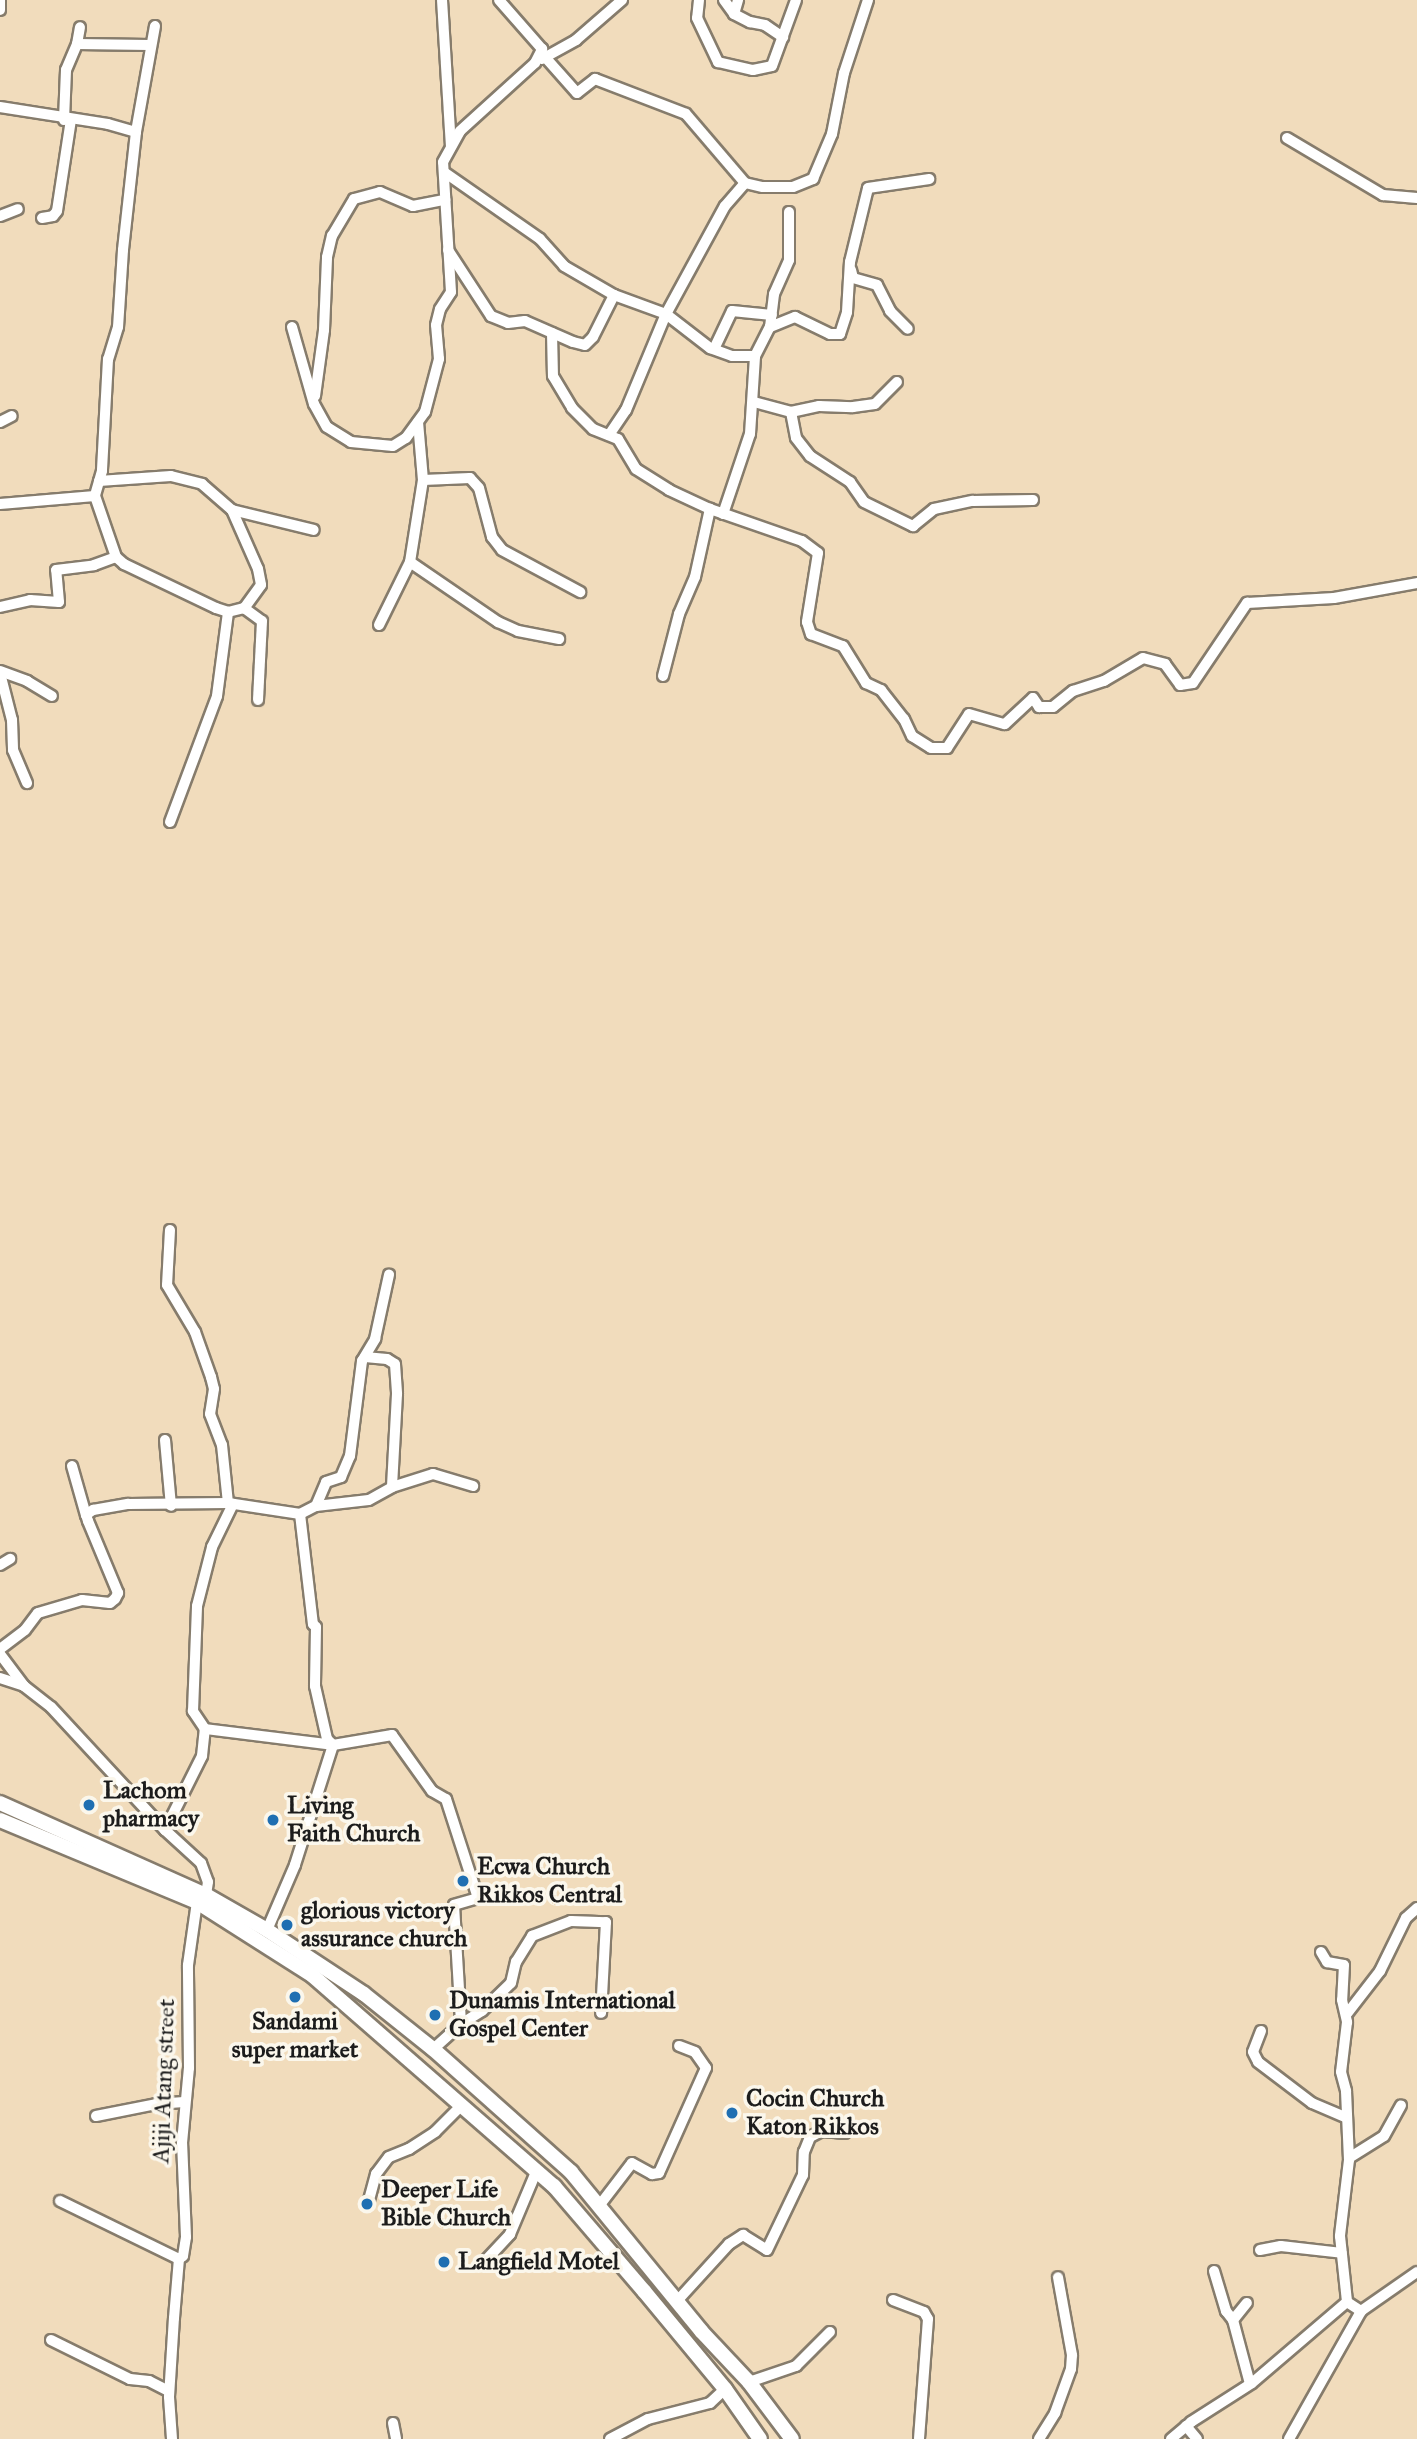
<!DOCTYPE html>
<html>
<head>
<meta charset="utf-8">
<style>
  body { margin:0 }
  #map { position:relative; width:1417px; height:2439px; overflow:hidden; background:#f1dcbc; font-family:"IM FELL Great Primer",serif }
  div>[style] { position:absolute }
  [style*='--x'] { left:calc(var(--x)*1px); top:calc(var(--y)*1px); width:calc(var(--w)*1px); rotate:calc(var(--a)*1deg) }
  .roads { filter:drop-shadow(2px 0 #867c6c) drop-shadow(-2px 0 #867c6c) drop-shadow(0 2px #867c6c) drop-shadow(0 -2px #867c6c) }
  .street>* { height:10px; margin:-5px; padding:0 5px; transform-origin:5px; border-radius:5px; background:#fff }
  .secondary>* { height:14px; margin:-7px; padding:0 7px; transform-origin:7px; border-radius:7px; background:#fff }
  .dots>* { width:19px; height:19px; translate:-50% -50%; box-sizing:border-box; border:4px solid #fbf7ec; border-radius:50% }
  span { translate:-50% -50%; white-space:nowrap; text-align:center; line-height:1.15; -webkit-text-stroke:7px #fbf7ec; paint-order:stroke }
  .poi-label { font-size:24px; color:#1c1c1c; font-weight:700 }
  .left { translate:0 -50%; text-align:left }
  .street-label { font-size:24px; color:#1c1c1c }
</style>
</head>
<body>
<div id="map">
  <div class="roads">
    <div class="street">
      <i style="--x:442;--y:0;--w:146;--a:86.5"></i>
      <i style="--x:699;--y:0;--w:18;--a:96"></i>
      <i style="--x:697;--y:18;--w:49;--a:64.5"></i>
      <i style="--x:718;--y:62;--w:36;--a:13"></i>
      <i style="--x:753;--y:70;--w:19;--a:-12"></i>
      <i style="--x:772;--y:66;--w:70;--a:-70"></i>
      <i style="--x:724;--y:0;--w:17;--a:54"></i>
      <i style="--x:734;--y:14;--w:18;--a:27"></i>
      <i style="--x:750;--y:22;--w:15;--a:11"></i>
      <i style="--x:765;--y:25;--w:22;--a:34"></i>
      <i style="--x:0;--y:10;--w:10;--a:-90"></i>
      <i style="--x:734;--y:14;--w:15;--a:-74"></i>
      <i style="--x:155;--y:26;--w:108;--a:100.2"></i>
      <i style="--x:136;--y:132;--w:119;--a:96.3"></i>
      <i style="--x:123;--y:250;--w:77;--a:93.7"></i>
      <i style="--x:118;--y:327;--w:34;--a:107"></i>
      <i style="--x:108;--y:359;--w:112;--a:93.1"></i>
      <i style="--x:102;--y:471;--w:26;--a:106"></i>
      <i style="--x:95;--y:496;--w:65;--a:71"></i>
      <i style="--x:116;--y:557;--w:11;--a:41"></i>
      <i style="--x:124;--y:564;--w:102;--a:25.6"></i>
      <i style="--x:216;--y:608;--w:13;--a:18"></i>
      <i style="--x:228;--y:612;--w:16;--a:-14"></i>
      <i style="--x:244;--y:608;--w:22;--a:36"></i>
      <i style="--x:262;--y:621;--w:79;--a:92.9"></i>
      <i style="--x:77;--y:44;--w:72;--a:0.8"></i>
      <i style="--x:545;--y:57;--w:48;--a:48.4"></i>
      <i style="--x:577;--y:93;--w:23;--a:-38"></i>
      <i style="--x:595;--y:79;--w:97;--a:21"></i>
      <i style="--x:686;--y:114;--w:91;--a:49.5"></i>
      <i style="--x:542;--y:59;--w:39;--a:-29"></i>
      <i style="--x:576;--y:40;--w:61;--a:-41"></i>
      <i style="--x:0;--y:107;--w:109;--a:8.9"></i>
      <i style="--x:108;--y:124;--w:29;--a:16"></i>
      <i style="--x:64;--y:120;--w:50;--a:-87.7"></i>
      <i style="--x:66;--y:70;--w:28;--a:-67"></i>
      <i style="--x:77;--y:44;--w:17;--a:-80"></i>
      <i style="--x:1287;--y:138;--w:112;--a:30.7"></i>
      <i style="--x:1383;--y:195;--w:34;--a:5"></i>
      <i style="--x:444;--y:172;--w:117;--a:34.9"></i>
      <i style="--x:540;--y:239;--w:36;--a:48"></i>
      <i style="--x:564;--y:266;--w:58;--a:30.1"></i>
      <i style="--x:614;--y:295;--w:55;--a:20.1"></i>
      <i style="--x:666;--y:314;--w:56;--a:37.7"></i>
      <i style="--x:710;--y:348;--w:23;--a:20"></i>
      <i style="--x:732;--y:356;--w:23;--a:0"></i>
      <i style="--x:0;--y:216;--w:19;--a:-21"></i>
      <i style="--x:42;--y:218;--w:11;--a:-10"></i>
      <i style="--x:53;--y:216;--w:6;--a:-51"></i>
      <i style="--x:57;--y:211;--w:92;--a:-81.3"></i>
      <i style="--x:448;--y:250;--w:79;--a:56.9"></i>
      <i style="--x:491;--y:316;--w:18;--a:22"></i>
      <i style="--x:508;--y:323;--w:17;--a:-7"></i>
      <i style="--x:525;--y:321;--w:52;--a:23.6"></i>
      <i style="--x:573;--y:342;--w:12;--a:14"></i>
      <i style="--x:585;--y:345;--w:11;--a:-45"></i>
      <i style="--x:593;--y:337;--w:47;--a:-63.4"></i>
      <i style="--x:851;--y:270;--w:8;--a:76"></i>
      <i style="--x:853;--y:278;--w:25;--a:16"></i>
      <i style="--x:877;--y:285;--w:29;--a:63"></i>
      <i style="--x:890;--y:311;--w:25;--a:45"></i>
      <i style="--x:292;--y:327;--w:80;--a:74.1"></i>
      <i style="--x:314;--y:404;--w:26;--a:61"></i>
      <i style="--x:327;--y:427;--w:28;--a:32"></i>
      <i style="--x:351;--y:442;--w:42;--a:5.4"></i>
      <i style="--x:393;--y:446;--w:15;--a:-32"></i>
      <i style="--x:406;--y:438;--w:32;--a:-54"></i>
      <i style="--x:425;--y:412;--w:55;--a:-75.2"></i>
      <i style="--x:439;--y:359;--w:34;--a:-95"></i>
      <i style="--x:436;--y:325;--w:16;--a:-76"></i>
      <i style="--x:440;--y:309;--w:20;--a:-57"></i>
      <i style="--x:451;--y:292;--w:130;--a:-93.5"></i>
      <i style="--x:443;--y:162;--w:35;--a:-61"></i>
      <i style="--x:460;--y:131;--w:101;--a:-42.2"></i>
      <i style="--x:535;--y:63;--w:16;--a:-63"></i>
      <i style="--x:542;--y:49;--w:65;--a:-131.3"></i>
      <i style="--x:770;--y:327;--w:33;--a:-83"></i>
      <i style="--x:774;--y:294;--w:37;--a:-66"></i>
      <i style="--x:789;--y:260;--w:48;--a:-90"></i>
      <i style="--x:552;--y:333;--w:43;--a:88.7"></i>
      <i style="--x:553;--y:376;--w:37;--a:59"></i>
      <i style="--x:572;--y:408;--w:30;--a:45"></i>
      <i style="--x:593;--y:429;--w:27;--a:22"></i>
      <i style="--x:618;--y:439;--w:35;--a:59"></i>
      <i style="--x:636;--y:469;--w:39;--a:32"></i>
      <i style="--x:669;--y:490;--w:45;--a:24.9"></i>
      <i style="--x:710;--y:509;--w:97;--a:19.2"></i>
      <i style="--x:802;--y:541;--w:20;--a:37"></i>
      <i style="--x:818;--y:553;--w:70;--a:99.1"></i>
      <i style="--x:807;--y:622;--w:13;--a:72"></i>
      <i style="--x:811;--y:634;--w:34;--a:21"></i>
      <i style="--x:843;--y:646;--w:44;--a:58.1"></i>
      <i style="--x:866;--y:683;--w:17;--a:25"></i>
      <i style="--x:881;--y:690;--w:37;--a:52"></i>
      <i style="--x:904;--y:719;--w:19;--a:65"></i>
      <i style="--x:912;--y:736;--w:22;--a:32"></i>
      <i style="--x:931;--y:748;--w:16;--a:0"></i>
      <i style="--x:947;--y:748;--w:40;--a:-57.1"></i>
      <i style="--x:969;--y:714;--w:37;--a:16"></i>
      <i style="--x:1005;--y:724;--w:38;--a:-43"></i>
      <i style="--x:1033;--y:698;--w:11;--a:56"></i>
      <i style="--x:1039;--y:707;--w:14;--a:0"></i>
      <i style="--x:1053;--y:707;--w:26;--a:-39"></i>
      <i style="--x:1073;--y:691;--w:33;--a:-18"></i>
      <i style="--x:1104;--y:681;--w:45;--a:-30.5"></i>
      <i style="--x:1143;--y:658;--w:23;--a:15"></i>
      <i style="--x:1165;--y:664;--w:26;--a:54"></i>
      <i style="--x:1180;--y:685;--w:13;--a:-9"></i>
      <i style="--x:1193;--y:683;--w:97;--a:-56"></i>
      <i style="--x:1247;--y:603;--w:87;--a:-3.3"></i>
      <i style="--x:1334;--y:598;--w:84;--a:-10.2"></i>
      <i style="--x:714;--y:349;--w:42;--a:-64.7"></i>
      <i style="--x:732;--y:311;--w:40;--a:5.7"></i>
      <i style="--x:315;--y:396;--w:67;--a:-82.2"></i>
      <i style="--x:324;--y:330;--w:73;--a:-87.6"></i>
      <i style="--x:327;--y:257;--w:22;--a:-77"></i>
      <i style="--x:332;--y:236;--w:43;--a:-59.3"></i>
      <i style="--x:354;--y:199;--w:27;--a:-15"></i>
      <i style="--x:380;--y:192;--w:36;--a:23"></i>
      <i style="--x:413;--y:206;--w:33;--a:-11"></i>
      <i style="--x:754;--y:402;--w:38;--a:15"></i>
      <i style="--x:791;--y:412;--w:29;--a:-12"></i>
      <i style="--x:819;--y:406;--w:34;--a:2"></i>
      <i style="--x:853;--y:407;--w:22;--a:-8"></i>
      <i style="--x:875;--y:404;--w:31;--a:-45"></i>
      <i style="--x:791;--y:412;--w:26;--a:79"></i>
      <i style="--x:796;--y:438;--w:23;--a:52"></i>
      <i style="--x:810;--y:456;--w:48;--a:33"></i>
      <i style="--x:850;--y:482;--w:24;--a:55"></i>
      <i style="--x:864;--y:502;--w:55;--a:26.1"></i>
      <i style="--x:913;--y:526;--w:27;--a:-39"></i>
      <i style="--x:934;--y:509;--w:40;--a:-12"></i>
      <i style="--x:973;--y:501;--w:60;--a:-1"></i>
      <i style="--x:0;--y:422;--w:13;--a:-27"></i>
      <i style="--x:418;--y:422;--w:58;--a:85.1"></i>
      <i style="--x:423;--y:480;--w:47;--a:-2.4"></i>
      <i style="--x:470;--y:478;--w:13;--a:48"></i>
      <i style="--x:479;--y:488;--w:51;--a:75.1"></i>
      <i style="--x:492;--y:537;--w:16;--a:52"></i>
      <i style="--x:502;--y:550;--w:89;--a:28.3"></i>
      <i style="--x:609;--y:435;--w:30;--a:-56"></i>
      <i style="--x:626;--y:410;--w:104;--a:-67.4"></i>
      <i style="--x:666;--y:314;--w:123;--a:-61.4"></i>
      <i style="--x:725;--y:206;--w:30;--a:-49"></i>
      <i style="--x:745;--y:183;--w:18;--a:13"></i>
      <i style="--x:763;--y:187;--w:30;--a:0"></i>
      <i style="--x:793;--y:187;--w:22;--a:-22"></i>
      <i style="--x:813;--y:179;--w:49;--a:-67.1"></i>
      <i style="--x:832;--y:134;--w:62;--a:-78.9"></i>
      <i style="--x:844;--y:73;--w:77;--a:-71.8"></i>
      <i style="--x:99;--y:481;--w:72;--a:-4"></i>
      <i style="--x:171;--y:476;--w:32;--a:14"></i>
      <i style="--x:202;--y:484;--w:40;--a:41"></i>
      <i style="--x:232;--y:510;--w:84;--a:13.7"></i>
      <i style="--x:0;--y:504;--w:95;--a:-4.8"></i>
      <i style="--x:232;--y:510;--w:64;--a:66.2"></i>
      <i style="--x:258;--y:569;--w:16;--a:79"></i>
      <i style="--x:261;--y:585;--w:29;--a:126"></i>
      <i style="--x:723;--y:514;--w:84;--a:-71.4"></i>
      <i style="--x:750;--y:434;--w:78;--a:-86.3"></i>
      <i style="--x:755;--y:356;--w:33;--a:-63"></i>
      <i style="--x:770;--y:327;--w:27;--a:-22"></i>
      <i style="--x:795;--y:317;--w:39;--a:26"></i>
      <i style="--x:830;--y:334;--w:10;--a:0"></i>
      <i style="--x:840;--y:334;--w:23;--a:-72"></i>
      <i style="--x:847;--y:312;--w:50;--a:-86.6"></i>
      <i style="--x:850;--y:262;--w:76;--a:-76.3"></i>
      <i style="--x:868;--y:188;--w:62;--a:-8.4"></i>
      <i style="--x:410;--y:562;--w:107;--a:34.3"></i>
      <i style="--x:498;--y:622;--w:22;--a:24"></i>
      <i style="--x:518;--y:631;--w:42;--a:11"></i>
      <i style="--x:0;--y:607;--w:31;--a:-13"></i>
      <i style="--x:30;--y:600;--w:29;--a:4"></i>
      <i style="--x:59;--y:602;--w:32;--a:-95"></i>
      <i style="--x:56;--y:570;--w:38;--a:-7"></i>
      <i style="--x:94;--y:565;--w:23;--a:-20"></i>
      <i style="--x:379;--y:625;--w:70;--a:-63.8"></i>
      <i style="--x:410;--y:562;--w:83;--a:-81"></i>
      <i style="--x:0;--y:671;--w:29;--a:20"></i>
      <i style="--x:27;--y:681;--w:29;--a:31"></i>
      <i style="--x:0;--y:673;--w:49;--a:75.7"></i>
      <i style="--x:12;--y:720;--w:30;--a:88"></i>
      <i style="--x:13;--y:750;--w:36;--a:67"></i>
      <i style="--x:663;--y:676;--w:64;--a:-75.5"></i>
      <i style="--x:679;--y:614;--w:40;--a:-66.6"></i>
      <i style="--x:695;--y:577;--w:70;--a:-77.6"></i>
      <i style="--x:170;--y:822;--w:134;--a:-69.5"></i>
      <i style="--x:217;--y:696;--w:85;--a:-82.5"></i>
      <i style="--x:170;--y:1230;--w:55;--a:93.1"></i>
      <i style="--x:167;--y:1285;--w:55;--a:59.2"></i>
      <i style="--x:195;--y:1332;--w:48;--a:70.4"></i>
      <i style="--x:211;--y:1377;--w:12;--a:76"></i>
      <i style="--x:214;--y:1389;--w:25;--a:99"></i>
      <i style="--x:210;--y:1414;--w:33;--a:69"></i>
      <i style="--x:222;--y:1445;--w:58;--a:84.1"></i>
      <i style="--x:365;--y:1357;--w:22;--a:5"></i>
      <i style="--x:387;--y:1359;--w:9;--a:32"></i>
      <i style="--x:395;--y:1364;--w:30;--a:86"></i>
      <i style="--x:397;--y:1394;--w:93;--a:93.1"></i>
      <i style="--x:165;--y:1440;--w:66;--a:84.8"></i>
      <i style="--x:72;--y:1466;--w:51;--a:74.1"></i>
      <i style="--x:316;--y:1506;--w:53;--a:-6.5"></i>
      <i style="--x:369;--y:1500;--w:26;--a:-29"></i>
      <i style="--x:392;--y:1487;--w:43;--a:-17.6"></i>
      <i style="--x:433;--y:1474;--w:42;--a:16.7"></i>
      <i style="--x:300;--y:1514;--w:111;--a:83.3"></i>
      <i style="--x:313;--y:1624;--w:4;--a:45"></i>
      <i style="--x:316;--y:1627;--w:59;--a:91"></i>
      <i style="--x:315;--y:1686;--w:54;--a:77.2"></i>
      <i style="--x:327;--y:1739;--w:8;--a:45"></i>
      <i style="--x:333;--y:1745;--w:60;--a:-9.6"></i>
      <i style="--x:392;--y:1735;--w:69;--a:54.5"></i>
      <i style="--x:432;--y:1791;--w:16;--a:30"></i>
      <i style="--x:446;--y:1799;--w:104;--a:72.1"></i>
      <i style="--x:478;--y:1898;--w:25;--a:164"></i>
      <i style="--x:454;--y:1905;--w:119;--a:86.6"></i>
      <i style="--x:461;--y:2024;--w:38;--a:138"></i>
      <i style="--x:0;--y:1565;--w:12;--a:-31"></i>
      <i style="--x:0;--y:1649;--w:31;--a:-37"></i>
      <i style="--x:25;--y:1630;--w:21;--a:-53"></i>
      <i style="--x:38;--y:1613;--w:46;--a:-16.5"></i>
      <i style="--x:82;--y:1600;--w:28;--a:6"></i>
      <i style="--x:110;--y:1603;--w:6;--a:-39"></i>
      <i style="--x:115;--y:1599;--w:7;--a:-63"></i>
      <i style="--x:118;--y:1593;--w:78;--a:-112.6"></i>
      <i style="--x:88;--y:1521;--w:6;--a:-108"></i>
      <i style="--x:86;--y:1515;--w:9;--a:-36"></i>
      <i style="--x:93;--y:1510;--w:36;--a:-10"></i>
      <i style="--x:128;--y:1504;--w:100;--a:-0.6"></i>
      <i style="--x:228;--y:1503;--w:73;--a:8.7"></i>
      <i style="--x:300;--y:1514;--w:18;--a:-27"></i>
      <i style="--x:316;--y:1506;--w:26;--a:-67"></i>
      <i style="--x:326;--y:1482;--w:16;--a:-18"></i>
      <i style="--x:341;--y:1477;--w:23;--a:-67"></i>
      <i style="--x:350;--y:1456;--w:96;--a:-82.8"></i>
      <i style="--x:362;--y:1361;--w:26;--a:-59"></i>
      <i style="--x:375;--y:1339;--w:66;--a:-77.7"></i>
      <i style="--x:0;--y:1654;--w:40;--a:53"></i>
      <i style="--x:24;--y:1686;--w:34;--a:38"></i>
      <i style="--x:51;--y:1707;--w:168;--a:47.2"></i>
      <i style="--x:165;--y:1830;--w:49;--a:42.5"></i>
      <i style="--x:201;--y:1863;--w:20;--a:70"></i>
      <i style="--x:208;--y:1882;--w:13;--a:99"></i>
      <i style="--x:0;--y:1678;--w:25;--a:18"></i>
      <i style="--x:205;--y:1729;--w:129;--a:7.1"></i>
      <i style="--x:333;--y:1745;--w:126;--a:107.6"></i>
      <i style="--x:295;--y:1865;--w:71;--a:113.3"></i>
      <i style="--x:165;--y:1830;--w:83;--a:-63.4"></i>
      <i style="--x:202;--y:1756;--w:27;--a:-84"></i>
      <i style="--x:205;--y:1729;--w:22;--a:-124"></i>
      <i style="--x:193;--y:1711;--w:105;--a:-87.8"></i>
      <i style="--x:197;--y:1606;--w:61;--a:-75.7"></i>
      <i style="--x:212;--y:1547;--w:48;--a:-64"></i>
      <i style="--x:1321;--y:1952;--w:12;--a:59"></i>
      <i style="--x:1327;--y:1962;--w:17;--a:10"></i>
      <i style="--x:1344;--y:1965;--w:35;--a:93"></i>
      <i style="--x:1342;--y:2000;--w:23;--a:77"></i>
      <i style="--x:1347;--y:2022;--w:50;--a:96.8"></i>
      <i style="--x:1341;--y:2072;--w:20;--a:75"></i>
      <i style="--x:1346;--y:2091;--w:69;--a:87.5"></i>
      <i style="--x:1349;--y:2160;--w:77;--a:96.8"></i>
      <i style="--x:1340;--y:2236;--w:66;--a:83.9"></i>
      <i style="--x:1347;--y:2302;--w:17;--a:33"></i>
      <i style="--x:1346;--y:2015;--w:56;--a:-52.3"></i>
      <i style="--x:1380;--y:1971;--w:59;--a:-63.9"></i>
      <i style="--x:1406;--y:1918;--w:15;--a:-42"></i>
      <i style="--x:461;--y:2024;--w:25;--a:-32"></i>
      <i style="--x:482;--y:2011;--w:40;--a:-44"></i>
      <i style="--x:511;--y:1983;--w:22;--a:-77"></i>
      <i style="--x:516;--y:1962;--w:31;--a:-58"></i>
      <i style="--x:532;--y:1936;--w:42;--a:-21"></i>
      <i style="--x:571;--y:1921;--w:35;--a:2"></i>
      <i style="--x:606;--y:1922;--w:91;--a:93.1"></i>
      <i style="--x:1261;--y:2031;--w:22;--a:111"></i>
      <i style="--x:1253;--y:2052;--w:11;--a:63"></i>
      <i style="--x:1258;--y:2062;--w:68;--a:37.2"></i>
      <i style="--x:1312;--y:2103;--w:38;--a:23"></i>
      <i style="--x:96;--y:2116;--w:61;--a:-11.3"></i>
      <i style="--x:156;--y:2104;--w:28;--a:-4"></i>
      <i style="--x:1349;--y:2158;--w:41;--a:-32.2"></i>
      <i style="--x:1384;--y:2136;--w:35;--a:-61"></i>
      <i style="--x:369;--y:2200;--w:27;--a:-75"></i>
      <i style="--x:376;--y:2174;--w:21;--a:-53"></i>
      <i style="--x:389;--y:2157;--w:22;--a:-22"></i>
      <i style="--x:409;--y:2149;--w:31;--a:-33"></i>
      <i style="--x:435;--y:2132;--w:37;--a:-45"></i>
      <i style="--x:60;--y:2201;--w:132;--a:26"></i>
      <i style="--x:599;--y:2206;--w:54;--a:-52.5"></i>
      <i style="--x:632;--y:2163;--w:23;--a:29"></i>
      <i style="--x:652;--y:2174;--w:7;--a:-8"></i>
      <i style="--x:659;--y:2173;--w:115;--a:-65.9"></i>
      <i style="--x:706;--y:2068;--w:19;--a:-125"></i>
      <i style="--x:695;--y:2052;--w:17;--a:-159"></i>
      <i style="--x:1260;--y:2250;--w:21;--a:-11"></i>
      <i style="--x:1281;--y:2246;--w:61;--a:6.5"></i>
      <i style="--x:487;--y:2259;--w:34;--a:-47"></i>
      <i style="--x:510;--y:2234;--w:67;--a:-67.2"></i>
      <i style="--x:1214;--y:2271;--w:42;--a:73.3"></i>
      <i style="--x:1226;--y:2311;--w:11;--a:52"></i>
      <i style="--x:1233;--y:2320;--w:66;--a:75.1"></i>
      <i style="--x:678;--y:2300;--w:76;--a:-47.7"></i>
      <i style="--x:729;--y:2244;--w:17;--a:-33"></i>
      <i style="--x:743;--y:2235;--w:28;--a:32"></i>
      <i style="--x:767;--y:2250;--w:83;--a:-64.4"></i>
      <i style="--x:803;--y:2175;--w:23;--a:-88"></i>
      <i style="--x:804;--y:2152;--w:16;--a:-68"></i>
      <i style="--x:810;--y:2137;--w:13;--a:-27"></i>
      <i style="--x:822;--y:2131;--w:23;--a:5"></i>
      <i style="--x:893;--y:2300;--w:33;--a:21"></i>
      <i style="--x:924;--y:2312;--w:8;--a:60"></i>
      <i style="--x:928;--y:2319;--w:120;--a:94.3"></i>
      <i style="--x:1233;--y:2320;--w:22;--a:-51"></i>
      <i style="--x:51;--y:2340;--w:88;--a:26.3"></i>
      <i style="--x:130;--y:2379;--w:19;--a:6"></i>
      <i style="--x:149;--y:2381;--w:22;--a:27"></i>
      <i style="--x:749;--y:2382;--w:50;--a:-18.8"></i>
      <i style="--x:796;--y:2366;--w:48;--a:-45"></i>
      <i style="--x:393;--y:2423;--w:16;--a:79"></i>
      <i style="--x:1186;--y:2426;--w:17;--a:50"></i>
      <i style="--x:172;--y:2439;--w:42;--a:-94.1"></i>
      <i style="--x:169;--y:2397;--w:79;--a:-86.4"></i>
      <i style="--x:174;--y:2318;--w:59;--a:-85.2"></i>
      <i style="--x:179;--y:2259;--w:5;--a:-37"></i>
      <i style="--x:183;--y:2256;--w:19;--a:-81"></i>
      <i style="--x:186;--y:2237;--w:94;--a:-92.4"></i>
      <i style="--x:182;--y:2143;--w:75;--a:-84.7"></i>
      <i style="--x:189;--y:2068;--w:103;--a:-90.6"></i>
      <i style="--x:188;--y:1965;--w:64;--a:-81.9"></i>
      <i style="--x:610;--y:2439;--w:43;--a:-27.8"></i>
      <i style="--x:648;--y:2419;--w:64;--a:-14.5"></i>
      <i style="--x:710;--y:2403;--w:21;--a:-43"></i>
      <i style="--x:1039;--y:2439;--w:31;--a:-58"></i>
      <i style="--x:1055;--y:2413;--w:47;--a:-70"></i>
      <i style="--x:1071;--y:2369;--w:14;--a:-86"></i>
      <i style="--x:1072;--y:2355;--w:79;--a:-100.2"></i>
      <i style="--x:1171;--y:2439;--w:26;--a:-40"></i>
      <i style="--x:1191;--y:2422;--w:72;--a:-32.6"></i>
      <i style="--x:1252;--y:2383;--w:125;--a:-40.5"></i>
      <i style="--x:1289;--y:2439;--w:147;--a:-60.6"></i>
      <i style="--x:1361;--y:2311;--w:68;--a:-34.9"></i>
    </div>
    <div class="secondary">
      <i style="--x:0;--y:1803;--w:226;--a:24.1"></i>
      <i style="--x:206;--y:1895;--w:70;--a:29.8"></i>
      <i style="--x:267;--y:1930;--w:116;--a:33.4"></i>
      <i style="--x:364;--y:1994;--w:88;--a:38.6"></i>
      <i style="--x:433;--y:2049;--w:185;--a:41.7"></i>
      <i style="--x:571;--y:2172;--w:205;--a:50.7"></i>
      <i style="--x:701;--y:2331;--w:70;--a:46.7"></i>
      <i style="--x:749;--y:2382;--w:71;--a:53"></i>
      <i style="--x:0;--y:1820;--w:213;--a:22.6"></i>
      <i style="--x:197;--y:1902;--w:138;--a:32.5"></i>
      <i style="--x:313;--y:1976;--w:320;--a:41.1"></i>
      <i style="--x:554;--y:2186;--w:138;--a:49.4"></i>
      <i style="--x:644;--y:2291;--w:127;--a:50.4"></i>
      <i style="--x:725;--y:2389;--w:61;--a:55"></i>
    </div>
  </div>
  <div class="dots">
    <i style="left:89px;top:1805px;background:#1f6fb2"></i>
    <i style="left:273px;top:1820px;background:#1f6fb2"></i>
    <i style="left:463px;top:1881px;background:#1f6fb2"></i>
    <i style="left:287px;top:1925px;background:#1f6fb2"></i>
    <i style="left:295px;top:1997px;background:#1f6fb2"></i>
    <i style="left:435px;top:2015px;background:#1f6fb2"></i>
    <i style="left:732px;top:2113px;background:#1f6fb2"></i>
    <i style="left:367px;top:2204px;background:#1f6fb2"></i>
    <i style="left:444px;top:2262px;background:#1f6fb2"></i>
  </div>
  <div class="poi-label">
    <span class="left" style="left:103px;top:1805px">Lachom<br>pharmacy</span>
    <span class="left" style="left:287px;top:1820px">Living<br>Faith Church</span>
    <span class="left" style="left:477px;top:1881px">Ecwa Church<br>Rikkos Central</span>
    <span class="left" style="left:301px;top:1925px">glorious victory<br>assurance church</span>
    <span class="left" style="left:449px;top:2015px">Dunamis International<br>Gospel Center</span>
    <span style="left:295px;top:2036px">Sandami<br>super market</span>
    <span class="left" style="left:746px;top:2113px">Cocin Church<br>Katon Rikkos</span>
    <span class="left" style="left:381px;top:2204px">Deeper Life<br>Bible Church</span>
    <span class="left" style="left:458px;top:2262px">Langfield Motel</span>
  </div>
  <div class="street-label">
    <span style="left:164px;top:2081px;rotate:-88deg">Ajiji Atang street</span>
  </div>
</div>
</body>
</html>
